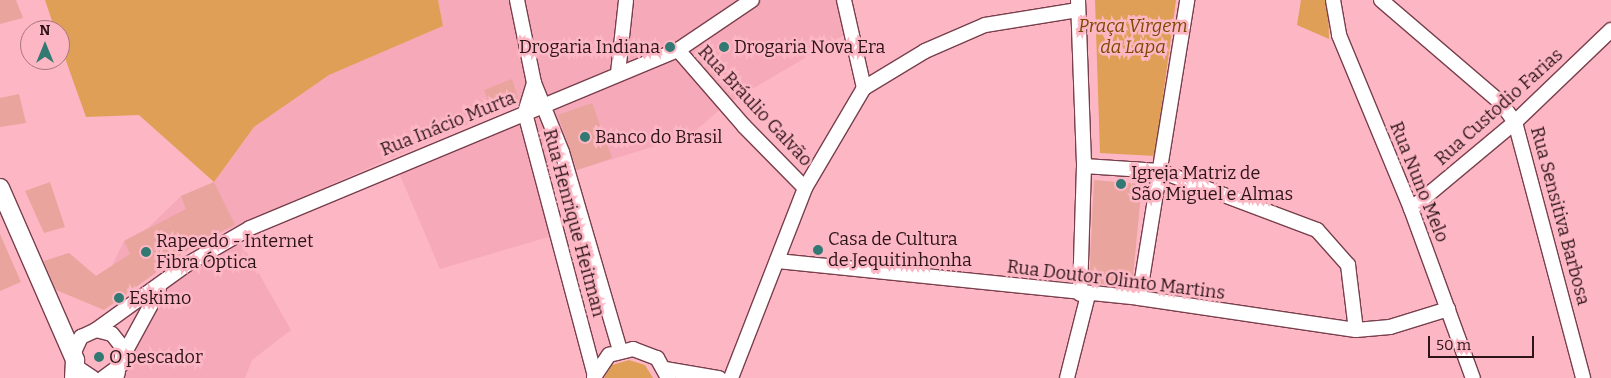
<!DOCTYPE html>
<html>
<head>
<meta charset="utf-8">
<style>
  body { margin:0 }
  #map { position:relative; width:1611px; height:378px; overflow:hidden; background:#fdb7c4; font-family:Bitter,serif }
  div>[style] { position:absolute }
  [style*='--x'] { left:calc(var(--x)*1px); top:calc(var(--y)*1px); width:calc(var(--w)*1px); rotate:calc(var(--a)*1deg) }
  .built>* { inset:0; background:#f6a9b8 }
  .green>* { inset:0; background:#e09f56 }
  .building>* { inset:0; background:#e9a59d }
  .roads { filter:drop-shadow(1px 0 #793f4c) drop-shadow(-1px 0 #793f4c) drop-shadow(0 1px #793f4c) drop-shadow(0 -1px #793f4c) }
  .minor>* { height:14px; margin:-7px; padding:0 7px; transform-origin:7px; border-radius:7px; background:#fff }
  .tertiary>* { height:18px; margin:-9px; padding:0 9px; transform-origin:9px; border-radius:9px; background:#fff }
  .dots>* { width:14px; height:14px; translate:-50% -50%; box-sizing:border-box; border:2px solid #fdb7c4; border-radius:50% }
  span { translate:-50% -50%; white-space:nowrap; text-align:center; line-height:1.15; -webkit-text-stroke:5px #fdb7c4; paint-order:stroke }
  .park-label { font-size:18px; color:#7a4900; font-style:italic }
  .poi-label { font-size:18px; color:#2d1419 }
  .right { translate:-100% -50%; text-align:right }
  .left { translate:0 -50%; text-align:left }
  .street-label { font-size:18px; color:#2d1419 }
  .north { position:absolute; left:20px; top:20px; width:50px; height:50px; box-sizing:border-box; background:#fdb7c4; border:1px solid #aa7680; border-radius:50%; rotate:0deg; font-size:14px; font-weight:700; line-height:20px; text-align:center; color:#2d1419 }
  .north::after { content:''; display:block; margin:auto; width:18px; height:22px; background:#317972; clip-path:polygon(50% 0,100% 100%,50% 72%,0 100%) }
  .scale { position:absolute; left:1428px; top:336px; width:106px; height:22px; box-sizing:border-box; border:2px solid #2d1419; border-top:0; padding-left:6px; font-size:15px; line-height:18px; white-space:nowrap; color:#2d1419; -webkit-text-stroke:4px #fdb7c4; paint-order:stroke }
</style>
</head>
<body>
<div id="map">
  <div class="built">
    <i style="clip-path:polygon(438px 0,844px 0,851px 31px,725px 105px,691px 135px,545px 180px,555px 235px,440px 269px,396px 166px,525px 113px,520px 101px,196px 244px,104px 310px,51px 285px,41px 262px,69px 253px,96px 276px,112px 266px,124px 241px,148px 228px,181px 196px,214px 182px,254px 127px,329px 75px,443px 26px)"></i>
    <i style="clip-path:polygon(237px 235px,291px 330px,252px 360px,245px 378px,117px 378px,160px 287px)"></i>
  </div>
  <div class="green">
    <i style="clip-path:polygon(45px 0,438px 0,443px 26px,329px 75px,254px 127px,214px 182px,139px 115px,86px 117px,60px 44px,60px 30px,55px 30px)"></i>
    <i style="clip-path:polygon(1095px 0,1176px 0,1155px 156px,1100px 153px)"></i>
    <i style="clip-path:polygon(1301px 0,1328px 0,1329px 39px,1297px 25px)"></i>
    <i style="clip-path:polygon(629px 360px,645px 365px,653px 378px,604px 378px,612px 365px)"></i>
  </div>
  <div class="building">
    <i style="clip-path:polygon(0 0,16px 0,23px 18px,0 24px)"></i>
    <i style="clip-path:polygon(512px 79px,519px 101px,492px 111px,484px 90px)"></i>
    <i style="clip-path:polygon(19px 94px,26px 123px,0 127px,0 98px)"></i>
    <i style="clip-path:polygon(592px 103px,612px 158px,577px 170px,558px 115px)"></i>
    <i style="clip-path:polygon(1094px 180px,1142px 184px,1132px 287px,1089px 283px)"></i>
    <i style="clip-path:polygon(50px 182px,65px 227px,44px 233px,25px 191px)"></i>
    <i style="clip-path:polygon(214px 182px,235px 225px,200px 241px,104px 310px,56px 290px,44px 261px,69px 253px,96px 276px,130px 254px,124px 241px,186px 209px,181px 196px)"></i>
    <i style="clip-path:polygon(0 234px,21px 282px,0 291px)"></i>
  </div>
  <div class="roads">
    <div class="minor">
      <i style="--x:517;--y:0;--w:85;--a:78.4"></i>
      <i style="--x:534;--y:83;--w:74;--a:67.9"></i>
      <i style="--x:562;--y:152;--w:206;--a:73.7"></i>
      <i style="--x:844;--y:0;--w:90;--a:77.2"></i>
      <i style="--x:1078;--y:0;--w:166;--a:87.9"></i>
      <i style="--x:1084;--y:166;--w:128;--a:91.8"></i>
      <i style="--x:1333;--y:0;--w:36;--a:80"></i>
      <i style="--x:1339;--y:35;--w:188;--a:67.5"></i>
      <i style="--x:1411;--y:209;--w:180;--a:69.9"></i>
      <i style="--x:1381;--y:0;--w:158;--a:40.6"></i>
      <i style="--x:1501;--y:103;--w:24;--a:54"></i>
      <i style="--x:1515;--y:122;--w:265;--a:75.1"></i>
      <i style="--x:678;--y:50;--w:101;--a:49"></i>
      <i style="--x:744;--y:126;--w:87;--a:45.5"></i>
      <i style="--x:618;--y:73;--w:73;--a:-83.7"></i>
      <i style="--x:534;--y:83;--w:31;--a:107"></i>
      <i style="--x:525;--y:113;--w:269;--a:75.1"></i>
      <i style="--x:1084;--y:166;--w:76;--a:3.8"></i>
      <i style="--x:1160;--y:171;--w:168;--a:20.6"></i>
      <i style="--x:1317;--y:230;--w:47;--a:48.5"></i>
      <i style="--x:1348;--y:265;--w:65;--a:83"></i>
      <i style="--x:1411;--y:209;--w:136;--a:-39.9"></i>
      <i style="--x:1515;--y:122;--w:133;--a:-43.8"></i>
      <i style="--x:777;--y:261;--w:364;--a:5.8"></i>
      <i style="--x:1139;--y:298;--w:219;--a:8.4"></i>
      <i style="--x:1356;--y:330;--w:34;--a:-5"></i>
      <i style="--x:1390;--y:327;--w:61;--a:-17.2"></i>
      <i style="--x:1139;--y:298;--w:302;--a:-80.8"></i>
      <i style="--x:96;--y:330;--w:111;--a:-35.8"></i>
      <i style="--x:186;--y:265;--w:74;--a:-30"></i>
      <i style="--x:250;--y:228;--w:464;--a:-22.6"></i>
      <i style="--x:678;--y:50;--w:89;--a:-34"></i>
      <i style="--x:123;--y:356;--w:75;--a:-61.4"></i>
      <i style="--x:665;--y:369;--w:55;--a:9.5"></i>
      <i style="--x:594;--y:377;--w:27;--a:-56"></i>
      <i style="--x:609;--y:355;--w:25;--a:-14"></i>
      <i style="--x:633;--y:349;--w:26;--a:21"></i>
      <i style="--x:657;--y:358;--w:23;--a:61"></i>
      <i style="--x:93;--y:378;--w:18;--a:-146"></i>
      <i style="--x:78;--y:368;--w:16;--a:-104"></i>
      <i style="--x:74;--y:352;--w:17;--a:-65"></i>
      <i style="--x:81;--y:337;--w:17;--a:-25"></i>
      <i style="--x:96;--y:330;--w:16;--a:14"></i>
      <i style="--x:112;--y:334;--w:18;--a:52"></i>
      <i style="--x:123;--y:348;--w:17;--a:97"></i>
      <i style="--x:121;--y:365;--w:22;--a:144"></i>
      <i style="--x:731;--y:378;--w:204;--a:-68.7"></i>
      <i style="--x:805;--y:188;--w:116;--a:-59.5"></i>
      <i style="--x:864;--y:88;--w:71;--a:-31.2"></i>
      <i style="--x:925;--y:51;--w:65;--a:-23.4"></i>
      <i style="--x:985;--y:25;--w:94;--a:-9.2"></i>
      <i style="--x:1067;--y:378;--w:86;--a:-75.8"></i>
    </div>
    <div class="tertiary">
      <i style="--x:0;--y:188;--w:188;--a:66.4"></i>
      <i style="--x:75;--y:360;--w:18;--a:93"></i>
      <i style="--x:114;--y:378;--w:6;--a:-72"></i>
    </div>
  </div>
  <div class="dots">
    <i style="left:670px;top:47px;background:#317972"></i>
    <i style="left:724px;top:47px;background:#317972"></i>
    <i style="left:585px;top:137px;background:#317972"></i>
    <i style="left:1121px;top:184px;background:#317972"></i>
    <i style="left:818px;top:250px;background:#317972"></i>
    <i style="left:146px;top:252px;background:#317972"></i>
    <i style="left:119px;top:298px;background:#317972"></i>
    <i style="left:99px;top:357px;background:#317972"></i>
  </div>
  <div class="park-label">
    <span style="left:1133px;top:37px">Praça Virgem<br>da Lapa</span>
  </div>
  <div class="poi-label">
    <span class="right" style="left:660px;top:47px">Drogaria Indiana</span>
    <span class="left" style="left:734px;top:47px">Drogaria Nova Era</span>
    <span class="left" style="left:595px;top:137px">Banco do Brasil</span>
    <span class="left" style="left:1131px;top:184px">Igreja Matriz de<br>São Miguel e Almas</span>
    <span class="left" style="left:828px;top:250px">Casa de Cultura<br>de Jequitinhonha</span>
    <span class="left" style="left:156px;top:252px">Rapeedo - Internet<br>Fibra Óptica</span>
    <span class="left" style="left:129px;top:298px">Eskimo</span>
    <span class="left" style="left:109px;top:357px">O pescador</span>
  </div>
  <div class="street-label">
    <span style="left:755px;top:106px;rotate:47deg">Rua Bráulio Galvão</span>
    <span style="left:1499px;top:107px;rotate:-42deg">Rua Custodio Farias</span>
    <span style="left:448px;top:124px;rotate:-22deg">Rua Inácio Murta</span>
    <span style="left:1419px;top:182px;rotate:68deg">Rua Nuno Melo</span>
    <span style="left:1560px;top:216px;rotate:75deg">Rua Sensitiva Barbosa</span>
    <span style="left:574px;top:223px;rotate:75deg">Rua Henrique Heitman</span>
    <span style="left:1116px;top:280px;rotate:7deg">Rua Doutor Olinto Martins</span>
  </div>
  <div class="north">N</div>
  <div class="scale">50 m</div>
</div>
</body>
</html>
